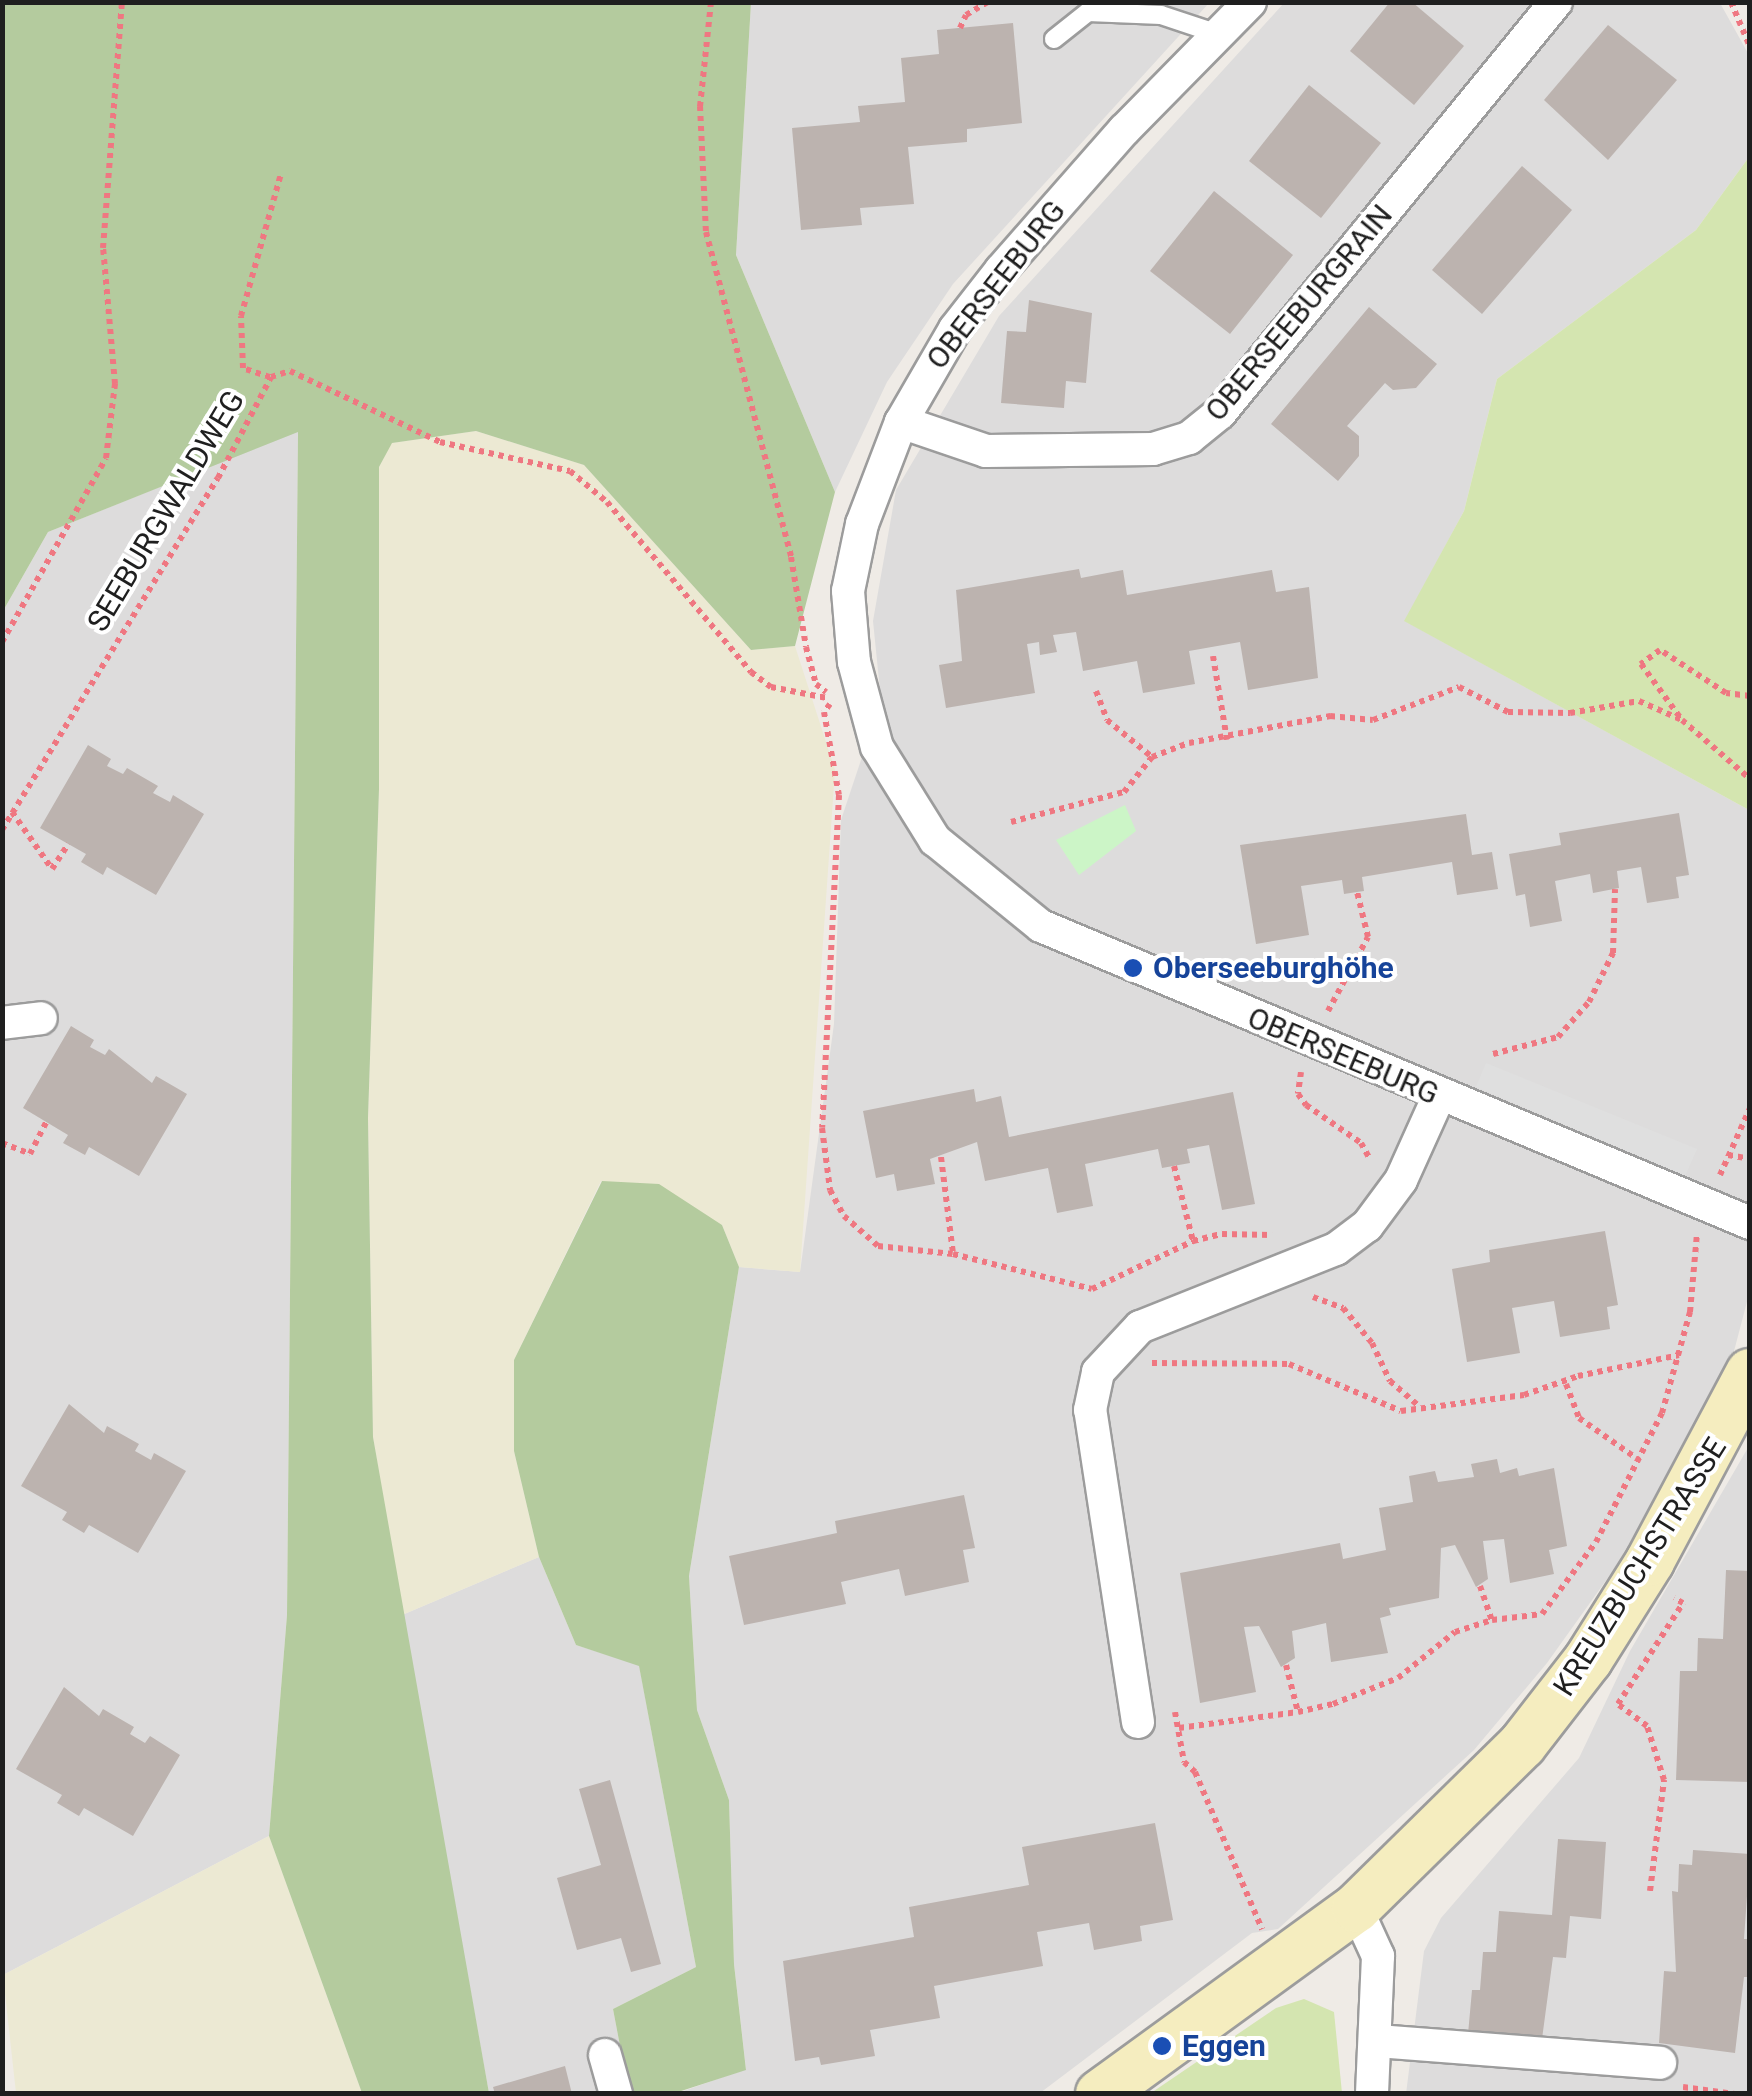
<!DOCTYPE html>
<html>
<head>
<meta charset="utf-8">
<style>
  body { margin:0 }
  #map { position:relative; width:1752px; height:2096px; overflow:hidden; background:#efebe6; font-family:Roboto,sans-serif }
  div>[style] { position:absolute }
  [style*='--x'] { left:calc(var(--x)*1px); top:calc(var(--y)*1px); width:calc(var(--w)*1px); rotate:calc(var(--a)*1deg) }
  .residential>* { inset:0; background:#dddcdc }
  .farmland>* { inset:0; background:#ece9d3 }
  .grass>* { inset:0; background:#d4e5b0 }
  .forest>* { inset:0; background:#b4cb9e }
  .park>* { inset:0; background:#ccf5c7 }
  .parking>* { inset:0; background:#dfdfdf }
  .building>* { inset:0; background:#bcb3af }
  .path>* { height:6px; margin-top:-3px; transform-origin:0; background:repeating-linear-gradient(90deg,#ef7781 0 5px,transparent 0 10px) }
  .roads { filter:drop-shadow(2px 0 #9c9c9c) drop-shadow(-2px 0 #9c9c9c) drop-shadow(0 2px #9c9c9c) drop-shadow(0 -2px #9c9c9c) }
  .lane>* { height:18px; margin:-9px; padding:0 9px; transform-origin:9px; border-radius:9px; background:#fff }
  .street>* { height:32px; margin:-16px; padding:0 16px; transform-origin:16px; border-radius:16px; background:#fff }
  .secondary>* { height:48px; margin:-24px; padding:0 24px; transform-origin:24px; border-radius:24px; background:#f5edbf }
  .dots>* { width:28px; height:28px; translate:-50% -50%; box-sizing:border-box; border:5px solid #fff; border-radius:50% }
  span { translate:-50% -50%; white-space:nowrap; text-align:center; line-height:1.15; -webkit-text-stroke:8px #fff; paint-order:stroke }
  .street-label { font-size:30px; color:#1f1f1f }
  .transit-label { font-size:30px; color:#164399; font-weight:700 }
  .left { translate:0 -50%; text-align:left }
  .frame { position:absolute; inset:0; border:5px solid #1f1f1f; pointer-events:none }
</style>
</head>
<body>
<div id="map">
  <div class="residential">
    <i style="clip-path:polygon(751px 3px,1209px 3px,953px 284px,887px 382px,835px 492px,736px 255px)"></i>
    <i style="clip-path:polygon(1284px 3px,1720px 3px,1749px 55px,1749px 157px,1696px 230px,1497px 379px,1464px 511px,1405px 621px,1749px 810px,1749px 1294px,1733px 1355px,1696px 1433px,1612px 1572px,1547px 1663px,1474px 1750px,1278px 1929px,1252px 1933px,1040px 2093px,675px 2094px,746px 2069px,734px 1964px,729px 1800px,697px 1710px,689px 1576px,739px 1267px,800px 1272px,834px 1024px,841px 820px,881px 700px,873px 621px,896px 490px,999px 316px)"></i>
    <i style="clip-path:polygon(298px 431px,287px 1615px,269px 1836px,3px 1975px,3px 611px,48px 532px)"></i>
    <i style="clip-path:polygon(1749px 1446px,1749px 2093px,1406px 2094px,1424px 1951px,1441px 1918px,1579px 1758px,1630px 1651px)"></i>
    <i style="clip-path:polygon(539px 1557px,576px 1645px,639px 1665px,696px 1967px,613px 2009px,629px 2093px,489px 2093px,402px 1615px)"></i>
  </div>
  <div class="farmland">
    <i style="clip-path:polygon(476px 431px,584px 465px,751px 650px,795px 646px,835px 770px,800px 1272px,739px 1267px,722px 1225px,601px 1181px,514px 1360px,514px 1451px,539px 1557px,402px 1615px,373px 1437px,368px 1118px,379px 789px,379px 467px,391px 443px)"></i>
    <i style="clip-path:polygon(269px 1836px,362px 2093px,16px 2093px,3px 1975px)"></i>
  </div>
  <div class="grass">
    <i style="clip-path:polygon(1749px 157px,1749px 810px,1404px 621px,1464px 511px,1497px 379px,1696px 230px)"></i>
    <i style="clip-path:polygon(1304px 1999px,1334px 2012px,1342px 2093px,1151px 2093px,1276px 2008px)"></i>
  </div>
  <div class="forest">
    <i style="clip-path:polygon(3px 2px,751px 3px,736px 255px,835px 492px,795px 646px,751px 650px,584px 465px,476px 431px,392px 443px,379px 467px,379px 789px,368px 1118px,373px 1437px,489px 2093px,362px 2093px,269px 1836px,287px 1615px,298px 432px,48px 532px,3px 611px)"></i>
    <i style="clip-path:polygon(602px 1181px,659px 1184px,722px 1225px,739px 1267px,689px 1576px,697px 1710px,729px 1800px,734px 1964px,746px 2070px,675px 2093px,629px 2093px,613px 2009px,696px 1967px,639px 1666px,576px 1645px,539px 1557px,514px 1451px,514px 1360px)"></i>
  </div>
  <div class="park">
    <i style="clip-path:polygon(1125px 805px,1136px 831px,1079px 875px,1056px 840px)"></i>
  </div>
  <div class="parking">
    <i style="clip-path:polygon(1486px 1063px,1697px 1149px,1685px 1176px,1476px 1087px)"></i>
  </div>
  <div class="building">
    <i style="clip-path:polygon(1390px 2px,1412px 2px,1464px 46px,1414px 105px,1350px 51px)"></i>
    <i style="clip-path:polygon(1013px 23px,1022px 123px,967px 129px,967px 142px,908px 147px,914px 204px,860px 208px,862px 225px,801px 230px,792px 128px,860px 122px,858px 106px,905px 102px,901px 58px,939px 54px,937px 30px)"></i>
    <i style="clip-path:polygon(1608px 25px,1677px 80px,1608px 160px,1544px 100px)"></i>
    <i style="clip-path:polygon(1309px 85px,1381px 143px,1321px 218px,1249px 161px)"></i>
    <i style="clip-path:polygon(1522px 166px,1572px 210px,1482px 314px,1432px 270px)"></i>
    <i style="clip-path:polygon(1214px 191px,1293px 255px,1230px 334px,1150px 271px)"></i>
    <i style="clip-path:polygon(1029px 300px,1092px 313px,1086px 383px,1066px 381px,1064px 408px,1001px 403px,1007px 331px,1026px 332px)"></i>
    <i style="clip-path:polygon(1369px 307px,1437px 364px,1416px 388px,1393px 390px,1385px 383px,1347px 426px,1359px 436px,1359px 456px,1338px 481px,1271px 424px)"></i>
    <i style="clip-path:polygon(1079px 569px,1081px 578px,1123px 570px,1127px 595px,1272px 570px,1276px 592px,1309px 587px,1318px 678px,1248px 690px,1240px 642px,1189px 651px,1195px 684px,1143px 693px,1137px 661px,1083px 671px,1076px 632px,1053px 635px,1057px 652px,1040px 655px,1039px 642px,1027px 644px,1035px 693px,946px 708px,939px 665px,962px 661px,956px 590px)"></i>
    <i style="clip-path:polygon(88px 745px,111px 759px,107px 766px,123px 774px,127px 768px,158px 786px,153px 793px,170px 802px,173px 795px,204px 814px,156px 895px,107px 867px,103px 875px,81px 862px,86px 854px,40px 828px)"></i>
    <i style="clip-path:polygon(1679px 813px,1689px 875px,1676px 877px,1679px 898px,1647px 903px,1641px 867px,1617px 871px,1619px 888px,1593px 893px,1590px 874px,1555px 881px,1562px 921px,1530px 927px,1525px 894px,1516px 896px,1509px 854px,1561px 845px,1559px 833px)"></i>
    <i style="clip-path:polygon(1466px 814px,1472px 855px,1492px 852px,1498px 889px,1457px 895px,1452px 862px,1362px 877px,1364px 891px,1357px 892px,1344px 894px,1342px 880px,1301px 886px,1309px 935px,1256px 944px,1240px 845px)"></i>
    <i style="clip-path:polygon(71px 1026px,94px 1040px,90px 1047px,105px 1055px,109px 1049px,152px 1083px,156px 1076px,187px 1094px,139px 1176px,89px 1147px,85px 1155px,63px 1143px,68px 1135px,23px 1108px)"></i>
    <i style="clip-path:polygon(974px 1089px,976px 1102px,1001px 1096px,1009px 1137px,1233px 1092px,1255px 1204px,1222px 1210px,1209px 1145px,1187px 1149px,1190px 1163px,1162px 1168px,1158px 1149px,1085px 1164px,1093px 1206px,1057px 1213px,1048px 1168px,985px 1181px,977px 1142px,930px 1159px,935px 1184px,897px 1191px,894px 1174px,876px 1178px,863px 1111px)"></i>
    <i style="clip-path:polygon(1605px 1231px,1618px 1305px,1607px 1307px,1610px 1329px,1560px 1337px,1554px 1301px,1512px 1308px,1520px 1353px,1467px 1362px,1452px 1269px,1490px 1262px,1489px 1250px)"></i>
    <i style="clip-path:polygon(69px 1404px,104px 1433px,107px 1426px,139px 1444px,135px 1451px,151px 1460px,154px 1453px,186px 1471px,138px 1553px,89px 1525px,84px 1533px,62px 1520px,67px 1512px,21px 1486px)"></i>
    <i style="clip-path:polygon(1497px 1459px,1500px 1473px,1517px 1468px,1519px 1476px,1554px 1468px,1567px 1546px,1549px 1550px,1554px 1574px,1510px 1583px,1504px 1539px,1483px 1541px,1488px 1579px,1476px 1587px,1455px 1545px,1441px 1548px,1439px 1598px,1389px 1608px,1391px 1615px,1380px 1618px,1388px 1653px,1331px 1662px,1326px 1623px,1292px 1631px,1295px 1658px,1281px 1667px,1259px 1626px,1244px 1627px,1256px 1692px,1200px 1703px,1180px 1573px,1340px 1543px,1343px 1559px,1386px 1550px,1379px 1508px,1413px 1502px,1409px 1476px,1435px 1471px,1438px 1482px,1474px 1477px,1471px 1464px)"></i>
    <i style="clip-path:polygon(964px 1495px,975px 1548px,963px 1550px,969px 1582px,905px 1596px,899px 1569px,841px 1582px,846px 1604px,744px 1625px,729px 1556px,837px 1533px,835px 1521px)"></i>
    <i style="clip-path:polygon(1726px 1570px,1750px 1571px,1750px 1782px,1676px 1780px,1680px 1671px,1697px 1671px,1698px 1638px,1723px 1639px)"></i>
    <i style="clip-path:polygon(64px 1687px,99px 1716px,103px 1709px,134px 1727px,130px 1734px,145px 1743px,150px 1736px,180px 1755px,133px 1836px,84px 1808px,79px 1816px,57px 1803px,62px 1795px,16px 1769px)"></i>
    <i style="clip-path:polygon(610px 1780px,661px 1964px,631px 1972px,621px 1938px,577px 1950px,557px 1878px,601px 1865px,579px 1789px)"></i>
    <i style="clip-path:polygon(1155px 1823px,1173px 1920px,1140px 1926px,1142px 1941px,1094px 1950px,1089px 1923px,1037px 1932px,1043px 1966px,934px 1986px,940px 2018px,870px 2030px,875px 2056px,821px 2065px,819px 2057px,795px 2061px,783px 1961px,914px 1937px,909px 1907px,1029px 1885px,1022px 1847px)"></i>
    <i style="clip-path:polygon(1558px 1839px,1606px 1842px,1601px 1919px,1570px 1916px,1566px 1958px,1553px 1957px,1542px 2039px,1468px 2034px,1472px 1990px,1480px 1990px,1483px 1952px,1496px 1952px,1499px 1911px,1552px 1915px)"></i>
    <i style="clip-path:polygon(1693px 1850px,1750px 1854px,1744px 1939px,1750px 1939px,1750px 1977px,1744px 1977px,1735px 2053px,1659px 2043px,1664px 1971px,1676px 1972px,1672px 1891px,1678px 1892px,1679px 1864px,1692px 1865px)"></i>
    <i style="clip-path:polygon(565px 2066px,572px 2094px,495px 2094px,493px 2087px)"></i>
  </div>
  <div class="path">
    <i style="--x:711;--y:2;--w:105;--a:96"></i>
    <i style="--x:700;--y:106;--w:126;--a:87.3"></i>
    <i style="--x:706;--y:232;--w:336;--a:75.3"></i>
    <i style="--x:791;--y:557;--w:91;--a:80.5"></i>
    <i style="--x:806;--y:647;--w:38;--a:75"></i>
    <i style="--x:816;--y:684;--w:13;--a:39"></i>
    <i style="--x:1731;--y:2;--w:49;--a:67.1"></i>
    <i style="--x:960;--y:28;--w:14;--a:-65"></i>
    <i style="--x:966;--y:15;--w:26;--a:-31"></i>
    <i style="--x:270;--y:377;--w:28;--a:-162"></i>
    <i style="--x:243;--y:368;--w:52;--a:-92.2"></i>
    <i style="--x:241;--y:316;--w:148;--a:-74.3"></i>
    <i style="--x:2;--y:642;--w:211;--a:-60.5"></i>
    <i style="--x:106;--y:458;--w:75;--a:-83.1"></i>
    <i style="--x:115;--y:384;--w:137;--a:-95"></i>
    <i style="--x:103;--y:248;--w:247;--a:-85.6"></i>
    <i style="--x:1213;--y:656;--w:85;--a:80.5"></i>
    <i style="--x:1096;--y:691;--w:31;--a:69"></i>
    <i style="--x:1107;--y:720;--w:58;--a:39.4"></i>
    <i style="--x:1750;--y:696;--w:24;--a:-173"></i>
    <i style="--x:1726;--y:693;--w:79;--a:-146.9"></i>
    <i style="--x:1660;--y:650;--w:24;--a:144"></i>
    <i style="--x:1641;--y:664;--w:69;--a:53.8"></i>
    <i style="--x:1682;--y:720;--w:90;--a:40.9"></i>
    <i style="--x:830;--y:704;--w:10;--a:127"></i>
    <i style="--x:824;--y:712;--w:84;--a:79.8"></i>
    <i style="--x:839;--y:795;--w:333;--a:92.9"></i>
    <i style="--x:822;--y:1128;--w:63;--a:82.6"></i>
    <i style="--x:830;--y:1190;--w:30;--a:62"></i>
    <i style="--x:844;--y:1216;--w:45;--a:41.4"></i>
    <i style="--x:878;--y:1246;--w:75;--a:6.1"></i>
    <i style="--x:953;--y:1254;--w:143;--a:14.1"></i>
    <i style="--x:1092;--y:1289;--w:112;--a:-25.4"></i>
    <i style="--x:1193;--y:1241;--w:30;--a:-14"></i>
    <i style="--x:1222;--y:1234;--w:50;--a:1.1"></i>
    <i style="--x:12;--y:812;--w:70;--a:54.9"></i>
    <i style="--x:52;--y:869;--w:30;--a:-57"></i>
    <i style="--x:1011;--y:822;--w:117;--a:-14.9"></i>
    <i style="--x:1124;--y:792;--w:45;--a:-51.3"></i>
    <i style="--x:1152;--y:757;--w:40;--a:-21"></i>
    <i style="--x:1189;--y:743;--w:144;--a:-10.8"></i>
    <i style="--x:1330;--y:716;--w:43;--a:5.3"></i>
    <i style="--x:1373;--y:720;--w:92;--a:-21"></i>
    <i style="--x:1459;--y:687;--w:55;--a:27"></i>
    <i style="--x:1508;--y:712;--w:62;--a:0.9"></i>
    <i style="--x:1570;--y:713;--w:70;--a:-9.9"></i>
    <i style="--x:1639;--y:701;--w:47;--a:23.8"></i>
    <i style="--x:2;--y:830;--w:413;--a:-58.5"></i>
    <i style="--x:218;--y:478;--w:114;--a:-62.3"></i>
    <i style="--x:271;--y:377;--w:20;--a:-18"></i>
    <i style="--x:290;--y:371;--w:166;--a:25.3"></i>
    <i style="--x:440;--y:442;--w:133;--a:12.6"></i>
    <i style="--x:570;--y:471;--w:48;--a:40"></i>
    <i style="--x:607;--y:502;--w:223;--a:49.7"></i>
    <i style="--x:751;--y:672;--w:25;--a:37"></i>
    <i style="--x:771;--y:687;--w:57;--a:11.1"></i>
    <i style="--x:1328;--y:1011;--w:84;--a:-61.6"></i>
    <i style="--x:1368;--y:937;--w:46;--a:-103.7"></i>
    <i style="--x:1493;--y:1054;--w:67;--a:-14.7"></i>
    <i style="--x:1558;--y:1037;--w:47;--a:-48.5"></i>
    <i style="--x:1589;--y:1002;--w:55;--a:-63.9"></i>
    <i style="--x:1613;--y:953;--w:64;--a:-88.2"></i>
    <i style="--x:1301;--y:1072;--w:22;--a:98"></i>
    <i style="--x:1298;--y:1094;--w:14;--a:54"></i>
    <i style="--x:1306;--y:1105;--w:67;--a:34.6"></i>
    <i style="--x:1361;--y:1143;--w:18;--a:61"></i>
    <i style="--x:2;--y:1143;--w:30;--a:21"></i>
    <i style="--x:30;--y:1154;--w:36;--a:-63"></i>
    <i style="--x:1728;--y:1155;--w:22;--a:10"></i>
    <i style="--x:941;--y:1157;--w:98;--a:82.9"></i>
    <i style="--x:1174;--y:1166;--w:77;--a:75.8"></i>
    <i style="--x:1720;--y:1175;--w:73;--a:-65.9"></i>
    <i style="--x:1313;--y:1297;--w:32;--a:20"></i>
    <i style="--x:1343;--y:1308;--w:45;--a:50.4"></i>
    <i style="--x:1372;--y:1343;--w:42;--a:64.7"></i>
    <i style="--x:1390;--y:1381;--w:37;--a:41"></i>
    <i style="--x:1152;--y:1363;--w:137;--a:0.4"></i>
    <i style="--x:1289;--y:1364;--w:121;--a:22.8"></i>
    <i style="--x:1401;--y:1411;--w:124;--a:-7.4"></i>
    <i style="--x:1524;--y:1395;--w:57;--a:-19.4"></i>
    <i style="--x:1578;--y:1376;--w:103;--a:-11.7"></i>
    <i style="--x:1566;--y:1384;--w:36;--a:69"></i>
    <i style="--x:1579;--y:1418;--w:73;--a:35"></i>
    <i style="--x:1480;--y:1586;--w:36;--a:71"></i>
    <i style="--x:1492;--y:1620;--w:50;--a:-6.8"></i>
    <i style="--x:1542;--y:1614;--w:90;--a:-53.1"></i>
    <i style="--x:1596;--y:1542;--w:145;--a:-62.9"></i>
    <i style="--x:1662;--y:1413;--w:105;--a:-74.5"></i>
    <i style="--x:1690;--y:1312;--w:78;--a:-84.9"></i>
    <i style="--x:1286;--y:1665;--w:49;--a:75.7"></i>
    <i style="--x:1298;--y:1712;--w:36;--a:-13"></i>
    <i style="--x:1333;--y:1704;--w:70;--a:-21.8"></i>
    <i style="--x:1398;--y:1678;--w:73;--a:-38.9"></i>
    <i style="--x:1455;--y:1632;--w:39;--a:-18"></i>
    <i style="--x:1175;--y:1712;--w:51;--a:79.8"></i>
    <i style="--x:1184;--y:1762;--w:15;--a:42"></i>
    <i style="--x:1195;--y:1772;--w:171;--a:66.9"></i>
    <i style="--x:1179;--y:1728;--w:120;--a:-7.7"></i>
    <i style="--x:1650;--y:1891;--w:112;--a:-82.8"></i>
    <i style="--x:1664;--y:1780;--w:57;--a:-107.5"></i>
    <i style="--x:1647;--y:1726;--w:36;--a:-143"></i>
    <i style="--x:1618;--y:1704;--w:120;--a:-57.2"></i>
    <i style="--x:1683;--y:1603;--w:10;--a:-151"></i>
    <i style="--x:1683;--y:2087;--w:52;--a:7.7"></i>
  </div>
  <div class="roads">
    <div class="lane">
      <i style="--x:1054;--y:39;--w:43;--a:-38.5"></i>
      <i style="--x:1088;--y:12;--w:73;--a:2.4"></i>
      <i style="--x:1161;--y:15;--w:63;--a:18.4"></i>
    </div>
    <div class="street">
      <i style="--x:1250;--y:2;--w:180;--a:134.5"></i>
      <i style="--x:1124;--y:130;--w:186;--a:131.3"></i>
      <i style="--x:1001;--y:270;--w:75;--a:127.9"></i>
      <i style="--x:955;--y:329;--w:108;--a:120.1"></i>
      <i style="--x:901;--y:422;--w:109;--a:110.9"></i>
      <i style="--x:862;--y:524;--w:68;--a:101.8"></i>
      <i style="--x:848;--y:591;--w:71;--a:85.2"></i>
      <i style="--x:854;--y:662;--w:88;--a:74.9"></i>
      <i style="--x:877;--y:747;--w:110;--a:58.1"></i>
      <i style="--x:935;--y:840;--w:136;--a:39.1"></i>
      <i style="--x:1041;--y:926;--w:769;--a:22.73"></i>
      <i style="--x:901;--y:422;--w:90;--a:18.8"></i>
      <i style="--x:986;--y:451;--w:167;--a:-0.7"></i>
      <i style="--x:1153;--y:449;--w:38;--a:-17"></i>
      <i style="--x:1189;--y:438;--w:40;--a:-39"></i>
      <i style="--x:1220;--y:413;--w:531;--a:-50.73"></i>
      <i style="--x:2;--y:1023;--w:39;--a:-7"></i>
      <i style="--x:1138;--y:1722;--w:316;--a:-98.7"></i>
      <i style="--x:1090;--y:1410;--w:39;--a:-78"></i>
      <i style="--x:1098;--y:1372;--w:62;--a:-47"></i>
      <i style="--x:1140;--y:1327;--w:211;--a:-21.7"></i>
      <i style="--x:1336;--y:1249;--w:39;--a:-37"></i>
      <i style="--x:1367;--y:1226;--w:57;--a:-53.5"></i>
      <i style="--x:1401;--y:1180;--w:92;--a:-65.7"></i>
      <i style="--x:1356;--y:1908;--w:53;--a:65.4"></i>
      <i style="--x:1378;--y:1956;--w:138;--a:92.5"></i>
      <i style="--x:1377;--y:2041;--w:284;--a:4.4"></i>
      <i style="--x:605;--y:2055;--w:41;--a:74.2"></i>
    </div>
    <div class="secondary">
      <i style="--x:1100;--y:2094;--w:316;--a:-36"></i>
      <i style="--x:1356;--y:1908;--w:233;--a:-44.5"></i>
      <i style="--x:1522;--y:1745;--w:108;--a:-52.2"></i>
      <i style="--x:1588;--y:1660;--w:117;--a:-57.9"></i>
      <i style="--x:1650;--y:1561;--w:213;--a:-62"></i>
    </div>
  </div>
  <div class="dots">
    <i style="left:1133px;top:968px;background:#1a4fb4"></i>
    <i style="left:1162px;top:2046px;background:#1a4fb4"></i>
  </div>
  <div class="street-label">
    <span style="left:996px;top:285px;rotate:-52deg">OBERSEEBURG</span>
    <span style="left:1299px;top:313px;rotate:-50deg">OBERSEEBURGRAIN</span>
    <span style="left:166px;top:511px;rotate:-59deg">SEEBURGWALDWEG</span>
    <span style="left:1343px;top:1056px;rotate:23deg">OBERSEEBURG</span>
    <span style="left:1640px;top:1567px;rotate:-58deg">KREUZBUCHSTRASSE</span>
  </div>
  <div class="transit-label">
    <span class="left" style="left:1153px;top:968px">Oberseeburghöhe</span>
    <span class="left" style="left:1182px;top:2046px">Eggen</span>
  </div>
  <div class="frame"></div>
</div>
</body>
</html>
